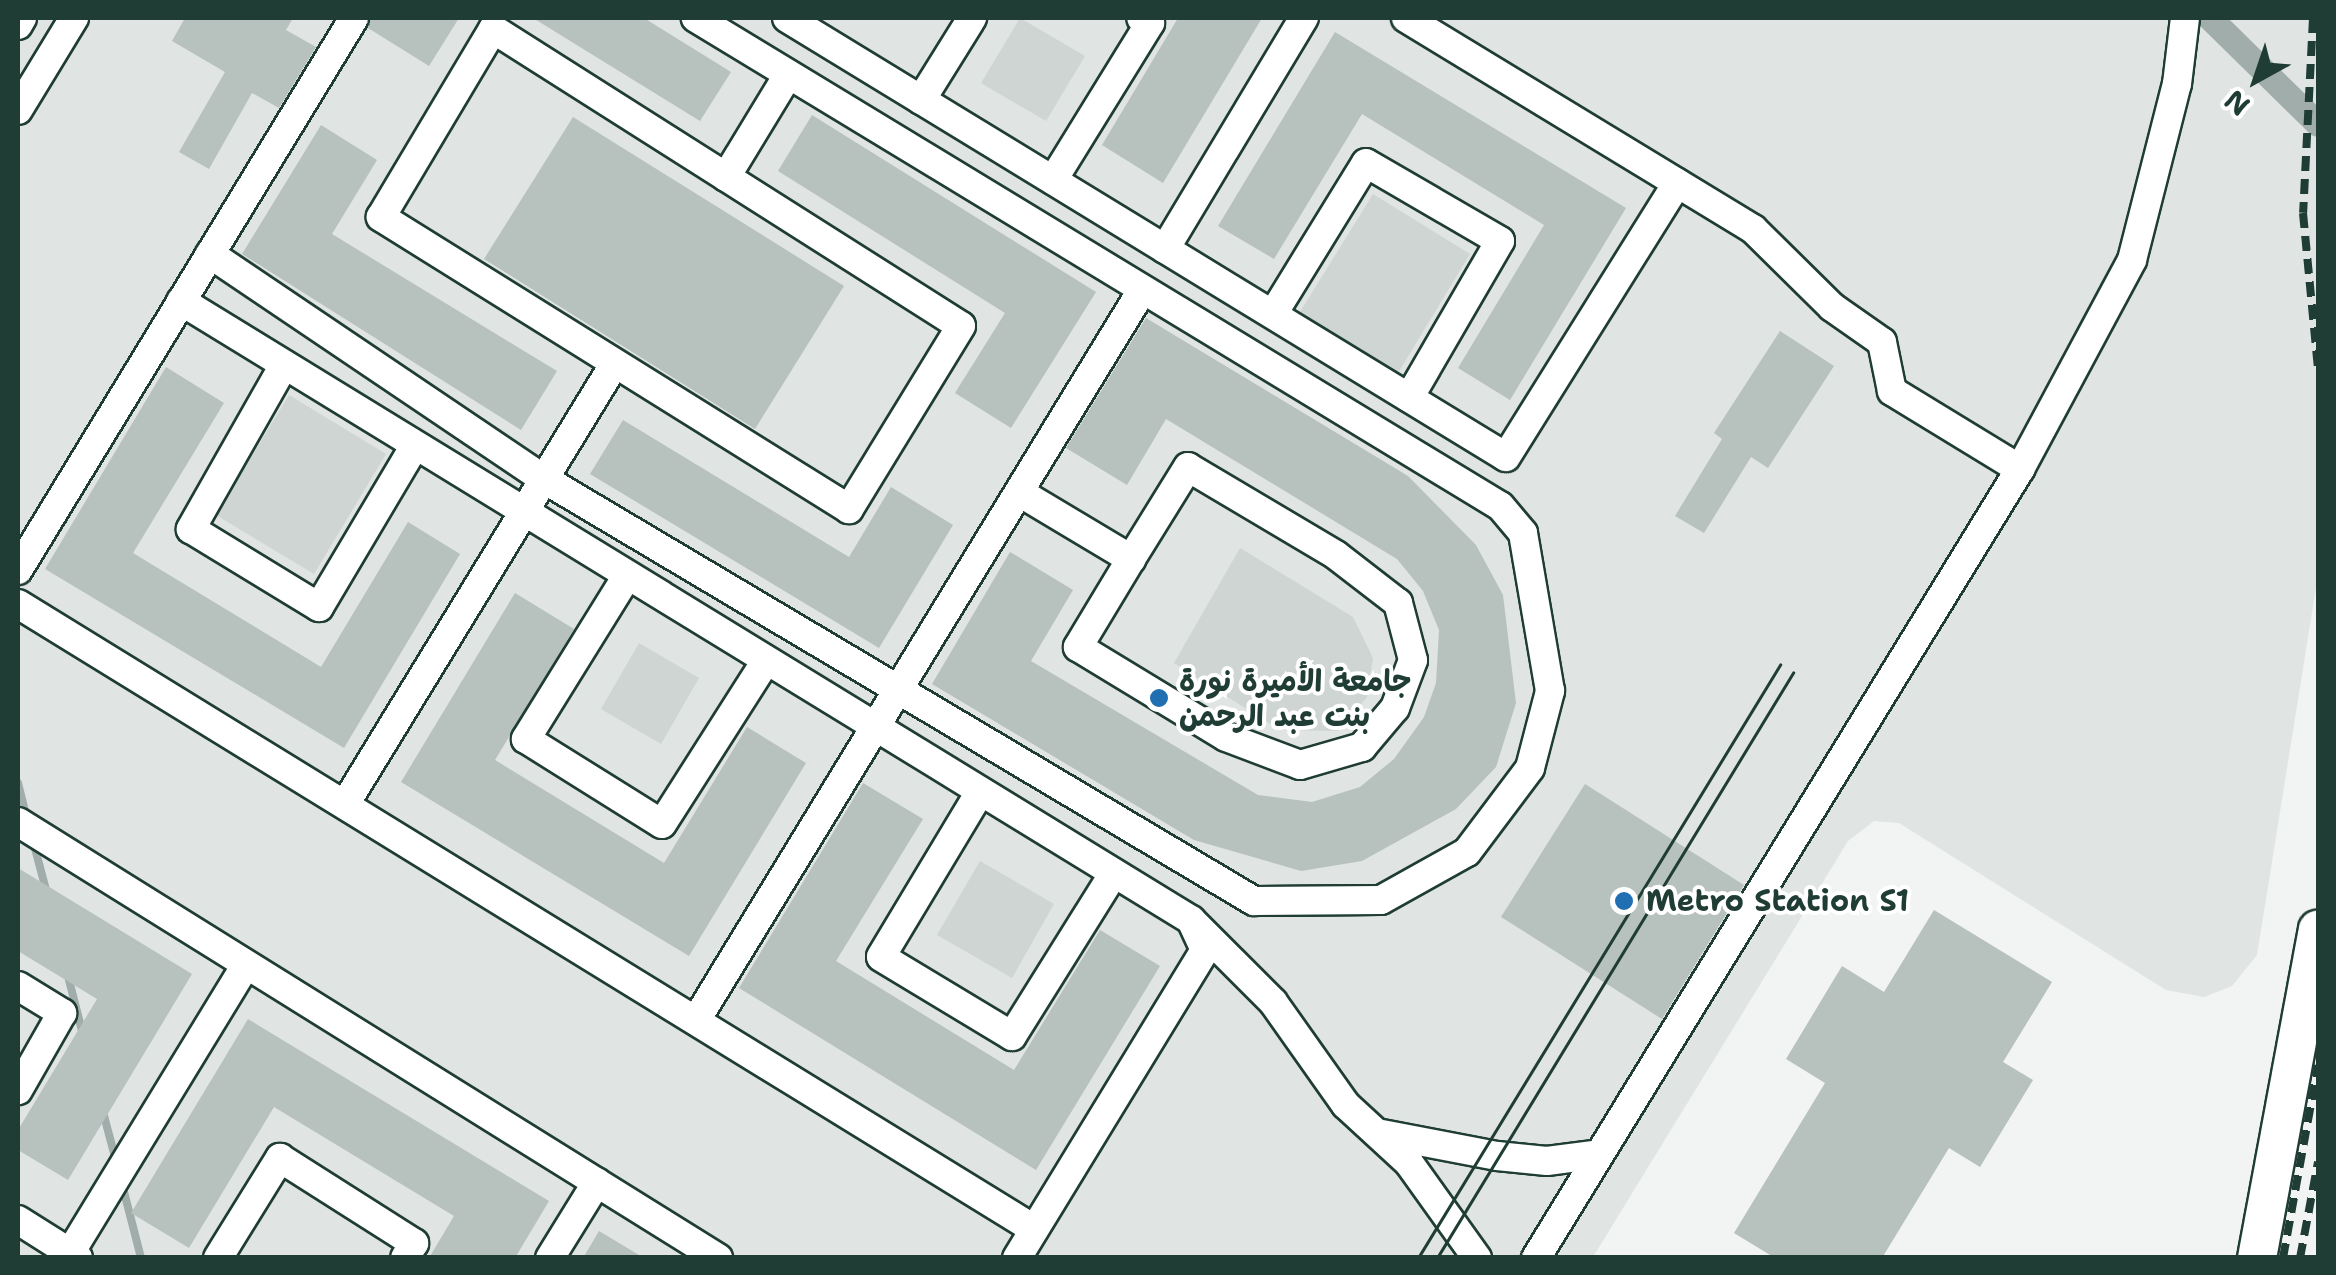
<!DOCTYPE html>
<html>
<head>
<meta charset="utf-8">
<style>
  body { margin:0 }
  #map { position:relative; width:2336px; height:1275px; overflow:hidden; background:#f2f3f3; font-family:"Shantell Sans","Playpen Sans Arabic",sans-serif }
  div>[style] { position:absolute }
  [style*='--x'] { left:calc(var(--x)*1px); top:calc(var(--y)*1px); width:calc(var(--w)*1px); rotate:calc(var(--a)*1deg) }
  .built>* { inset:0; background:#e0e4e3 }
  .green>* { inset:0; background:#ced5d3 }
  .stream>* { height:8px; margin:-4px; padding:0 4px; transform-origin:4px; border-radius:4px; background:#a1adaa }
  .canal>* { height:25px; margin:-12.5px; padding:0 12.5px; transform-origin:12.5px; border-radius:12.5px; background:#a1adaa }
  .building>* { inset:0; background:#b7c1bd }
  .roads { filter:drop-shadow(2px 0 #1f3d34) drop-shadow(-2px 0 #1f3d34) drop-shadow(0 2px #1f3d34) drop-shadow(0 -2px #1f3d34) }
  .street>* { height:28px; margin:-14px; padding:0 14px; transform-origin:14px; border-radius:14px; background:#fff }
  .secondary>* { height:38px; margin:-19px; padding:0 19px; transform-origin:19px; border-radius:19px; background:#fff }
  .tram>* { height:2.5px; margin:-1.25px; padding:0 1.25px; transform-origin:1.25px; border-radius:1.25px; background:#1f3d34 }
  .rail>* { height:8px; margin-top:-4px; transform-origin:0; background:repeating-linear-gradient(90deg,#1f3d34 0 15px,transparent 0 23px) }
  .dots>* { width:28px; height:28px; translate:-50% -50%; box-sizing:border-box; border:5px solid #fff; border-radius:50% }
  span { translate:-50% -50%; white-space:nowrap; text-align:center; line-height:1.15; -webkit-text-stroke:8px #fff; paint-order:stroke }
  .poi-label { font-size:30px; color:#1f3d34; font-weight:700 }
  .left { translate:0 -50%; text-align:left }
  .frame { position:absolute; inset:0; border:20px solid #1f3d34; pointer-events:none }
  .north { position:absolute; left:2206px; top:30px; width:100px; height:100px; -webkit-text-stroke:8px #fff; paint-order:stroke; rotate:220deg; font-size:28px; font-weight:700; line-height:40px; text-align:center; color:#1f3d34 }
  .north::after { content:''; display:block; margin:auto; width:35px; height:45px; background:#1f3d34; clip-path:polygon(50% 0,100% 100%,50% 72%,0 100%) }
</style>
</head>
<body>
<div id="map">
  <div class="built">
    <i style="clip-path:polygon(18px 18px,2318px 18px,2318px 575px,2257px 955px,2232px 986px,2204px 997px,2166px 990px,1899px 823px,1874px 821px,1848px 841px,1593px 1257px,18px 1257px)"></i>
  </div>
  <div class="green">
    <i style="clip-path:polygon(1020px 18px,1085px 56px,1046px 121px,981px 83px)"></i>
    <i style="clip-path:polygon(1373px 194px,1470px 254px,1398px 373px,1300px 312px)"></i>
    <i style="clip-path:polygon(289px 395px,386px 454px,314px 574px,216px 515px)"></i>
    <i style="clip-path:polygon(1240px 548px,1353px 617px,1373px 658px,1367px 697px,1338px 731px,1280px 730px,1174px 663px)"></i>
    <i style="clip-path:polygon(639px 643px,699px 678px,661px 744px,601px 709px)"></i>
    <i style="clip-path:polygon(980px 861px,1054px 904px,1012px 978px,937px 935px)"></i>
  </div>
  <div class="stream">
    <i style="--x:18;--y:783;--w:36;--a:76"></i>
    <i style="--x:33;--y:841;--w:51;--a:75.1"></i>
    <i style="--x:68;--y:976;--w:61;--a:75.7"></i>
    <i style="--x:103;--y:1112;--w:51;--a:75.1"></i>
    <i style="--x:122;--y:1184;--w:76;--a:75.6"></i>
  </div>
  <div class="canal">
    <i style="--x:2210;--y:18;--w:151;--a:44.5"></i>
  </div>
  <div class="building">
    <i style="clip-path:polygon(185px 18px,293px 18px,286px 30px,316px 47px,279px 108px,252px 93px,209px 169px,179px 152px,225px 72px,172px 41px)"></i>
    <i style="clip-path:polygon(371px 18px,459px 18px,429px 66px,368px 28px)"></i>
    <i style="clip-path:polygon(533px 18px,644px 18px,731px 72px,700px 121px)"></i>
    <i style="clip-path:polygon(1178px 18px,1262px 18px,1163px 183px,1102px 145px)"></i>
    <i style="clip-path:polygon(1335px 32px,1626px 208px,1510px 400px,1458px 368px,1544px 225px,1362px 114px,1274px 259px,1218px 226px)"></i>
    <i style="clip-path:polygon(812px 115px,1096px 292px,1011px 428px,955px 393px,1005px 313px,778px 171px)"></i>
    <i style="clip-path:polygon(573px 117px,844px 286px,755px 429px,484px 259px)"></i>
    <i style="clip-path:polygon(321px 125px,377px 160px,332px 234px,557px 371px,521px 430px,242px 254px)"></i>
    <i style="clip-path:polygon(1146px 318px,1408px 476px,1476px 545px,1503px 595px,1516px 703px,1496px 767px,1456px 809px,1362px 861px,1301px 871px,1194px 840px,932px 684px,1010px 552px,1073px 590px,1031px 661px,1258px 795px,1312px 802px,1360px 787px,1394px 759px,1424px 717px,1436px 683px,1439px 630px,1423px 591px,1397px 559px,1166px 419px,1127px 485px,1066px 448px)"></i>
    <i style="clip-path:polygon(1780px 331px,1834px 366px,1768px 468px,1751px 457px,1704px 533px,1675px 516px,1722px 439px,1714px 433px)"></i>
    <i style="clip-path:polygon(166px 367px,224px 403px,133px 553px,321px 667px,408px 522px,460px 554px,344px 748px,45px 569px)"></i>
    <i style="clip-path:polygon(623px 420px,849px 557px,891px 487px,953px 525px,879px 648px,590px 474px)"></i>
    <i style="clip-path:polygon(515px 593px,574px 629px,495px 760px,664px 863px,747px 727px,806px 763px,689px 956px,401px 782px)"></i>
    <i style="clip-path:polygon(863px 783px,923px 819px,836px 961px,1014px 1070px,1100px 930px,1160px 966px,1036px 1170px,739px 988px)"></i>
    <i style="clip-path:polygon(1585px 784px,1744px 885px,1662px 1019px,1501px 917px)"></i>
    <i style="clip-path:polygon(18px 868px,192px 974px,68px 1180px,18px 1150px,18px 1130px,97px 999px,18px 951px)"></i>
    <i style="clip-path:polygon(1934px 910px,2052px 982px,2003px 1062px,2033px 1080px,1980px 1167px,1949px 1148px,1882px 1258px,1775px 1258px,1734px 1233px,1825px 1083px,1786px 1059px,1842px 966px,1884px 992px)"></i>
    <i style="clip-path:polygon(248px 1019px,549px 1201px,515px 1258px,429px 1258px,454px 1216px,274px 1107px,189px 1248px,131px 1213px)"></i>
    <i style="clip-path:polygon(599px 1231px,644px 1258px,583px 1258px)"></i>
  </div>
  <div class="roads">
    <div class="street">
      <i style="--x:787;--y:18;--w:842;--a:31.41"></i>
      <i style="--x:1506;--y:457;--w:323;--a:-58"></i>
      <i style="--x:1406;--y:18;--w:406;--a:31.3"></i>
      <i style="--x:1753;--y:229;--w:111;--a:44.6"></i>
      <i style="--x:1832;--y:307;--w:61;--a:35"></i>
      <i style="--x:1882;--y:342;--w:50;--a:78.5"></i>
      <i style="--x:1892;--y:391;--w:150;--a:31.4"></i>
      <i style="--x:18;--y:25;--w:8;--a:-60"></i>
      <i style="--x:493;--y:29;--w:554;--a:32.4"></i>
      <i style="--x:961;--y:326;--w:215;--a:121.5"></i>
      <i style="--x:849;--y:509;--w:552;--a:-148.04"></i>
      <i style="--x:381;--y:217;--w:219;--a:-59.2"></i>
      <i style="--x:921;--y:100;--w:97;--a:-58.1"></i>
      <i style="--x:18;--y:110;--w:108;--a:-58.7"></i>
      <i style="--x:726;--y:177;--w:119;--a:-58.7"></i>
      <i style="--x:1053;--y:180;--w:185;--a:-58.3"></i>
      <i style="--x:1150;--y:23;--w:10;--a:-151"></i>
      <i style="--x:1165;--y:249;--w:270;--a:-59"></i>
      <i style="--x:210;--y:254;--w:403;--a:34"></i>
      <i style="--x:544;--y:479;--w:826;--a:30.73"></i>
      <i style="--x:1254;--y:901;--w:127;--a:-0.5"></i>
      <i style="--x:1381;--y:900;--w:98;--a:-29.2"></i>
      <i style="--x:1467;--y:852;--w:105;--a:-53.1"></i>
      <i style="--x:1530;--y:768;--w:80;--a:-75.4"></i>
      <i style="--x:1550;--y:691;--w:160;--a:-99.7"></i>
      <i style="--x:1523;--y:533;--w:35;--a:-130"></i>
      <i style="--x:1500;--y:506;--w:941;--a:-148.74"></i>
      <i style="--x:181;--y:301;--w:1185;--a:31.5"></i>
      <i style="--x:1191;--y:920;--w:116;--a:45"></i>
      <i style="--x:1273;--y:1002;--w:126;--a:54.7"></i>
      <i style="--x:1346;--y:1105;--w:86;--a:42.6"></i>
      <i style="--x:1409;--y:1163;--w:117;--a:54.4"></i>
      <i style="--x:1273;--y:314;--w:177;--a:-58.4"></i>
      <i style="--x:1366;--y:163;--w:155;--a:30.2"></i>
      <i style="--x:1500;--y:241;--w:181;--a:120.1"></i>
      <i style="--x:284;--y:365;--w:189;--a:119.6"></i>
      <i style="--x:191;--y:529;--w:150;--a:31.4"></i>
      <i style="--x:319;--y:607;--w:188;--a:-59.3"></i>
      <i style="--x:1019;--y:492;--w:131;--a:30.9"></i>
      <i style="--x:1131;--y:559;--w:103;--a:121.1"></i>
      <i style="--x:1078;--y:647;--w:173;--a:31.3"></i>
      <i style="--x:1226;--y:737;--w:79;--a:20.7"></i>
      <i style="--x:1300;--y:765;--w:65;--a:-16.2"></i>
      <i style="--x:1362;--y:747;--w:51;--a:-49.8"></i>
      <i style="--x:1395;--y:708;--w:51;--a:-69.4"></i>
      <i style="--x:1413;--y:660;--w:59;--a:-104.7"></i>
      <i style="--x:1398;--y:603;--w:78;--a:-142.3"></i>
      <i style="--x:1336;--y:555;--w:172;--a:-149.3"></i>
      <i style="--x:1188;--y:467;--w:108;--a:121.8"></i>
      <i style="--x:18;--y:570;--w:646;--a:-58.67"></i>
      <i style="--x:627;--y:576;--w:192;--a:121.8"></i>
      <i style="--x:526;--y:739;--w:160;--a:32"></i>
      <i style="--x:662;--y:824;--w:193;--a:-57.5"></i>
      <i style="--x:18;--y:604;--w:1193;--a:31.6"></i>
      <i style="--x:980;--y:792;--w:192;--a:121"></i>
      <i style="--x:881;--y:957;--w:153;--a:31.1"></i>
      <i style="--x:1012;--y:1036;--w:192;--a:-58"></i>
      <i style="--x:347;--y:801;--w:513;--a:-58.54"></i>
      <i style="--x:18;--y:822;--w:825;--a:31.92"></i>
      <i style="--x:18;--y:986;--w:52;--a:31.5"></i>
      <i style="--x:62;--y:1013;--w:89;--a:119.7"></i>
      <i style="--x:698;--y:1017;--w:850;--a:-58.57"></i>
      <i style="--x:1382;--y:1134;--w:117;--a:10.8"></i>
      <i style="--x:1497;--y:1156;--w:50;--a:5.7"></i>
      <i style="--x:1547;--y:1161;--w:53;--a:-7.5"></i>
      <i style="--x:18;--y:1220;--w:71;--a:32.3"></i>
      <i style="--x:67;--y:1258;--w:343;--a:-58.6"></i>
      <i style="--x:218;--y:1258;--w:118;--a:-58.2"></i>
      <i style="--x:280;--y:1158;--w:159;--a:32.4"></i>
      <i style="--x:414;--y:1243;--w:17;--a:121"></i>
      <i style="--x:550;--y:1258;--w:89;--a:-58.3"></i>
      <i style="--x:1017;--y:1258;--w:361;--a:-58.6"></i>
      <i style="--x:1205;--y:950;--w:31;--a:-115"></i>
      <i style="--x:1536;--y:1258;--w:926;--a:-58.47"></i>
      <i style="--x:2020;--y:469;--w:237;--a:-61.8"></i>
      <i style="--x:2132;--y:260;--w:182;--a:-75.7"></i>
      <i style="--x:2177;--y:84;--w:66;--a:-83.1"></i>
    </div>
    <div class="secondary">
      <i style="--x:2257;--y:1258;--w:334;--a:-79.5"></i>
    </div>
  </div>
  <div class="tram">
    <i style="--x:1418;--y:1258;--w:695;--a:-58.6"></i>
    <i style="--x:1437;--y:1258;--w:685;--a:-58.68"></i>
  </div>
  <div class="rail">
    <i style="--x:2313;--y:18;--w:195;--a:92.9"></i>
    <i style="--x:2303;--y:213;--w:158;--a:84.5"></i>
    <i style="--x:2283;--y:1258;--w:196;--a:-79.7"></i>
    <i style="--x:2300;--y:1258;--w:98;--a:-79.4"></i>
  </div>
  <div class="dots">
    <i style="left:1159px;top:698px;background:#1f6fb2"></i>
    <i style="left:1624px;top:901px;background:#1f6fb2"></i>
  </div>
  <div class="poi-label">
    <span class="left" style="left:1179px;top:698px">جامعة الأميرة نورة<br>بنت عبد الرحمن</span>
    <span class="left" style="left:1646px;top:901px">Metro Station S1</span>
  </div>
  <div class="frame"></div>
  <div class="north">N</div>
</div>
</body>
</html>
